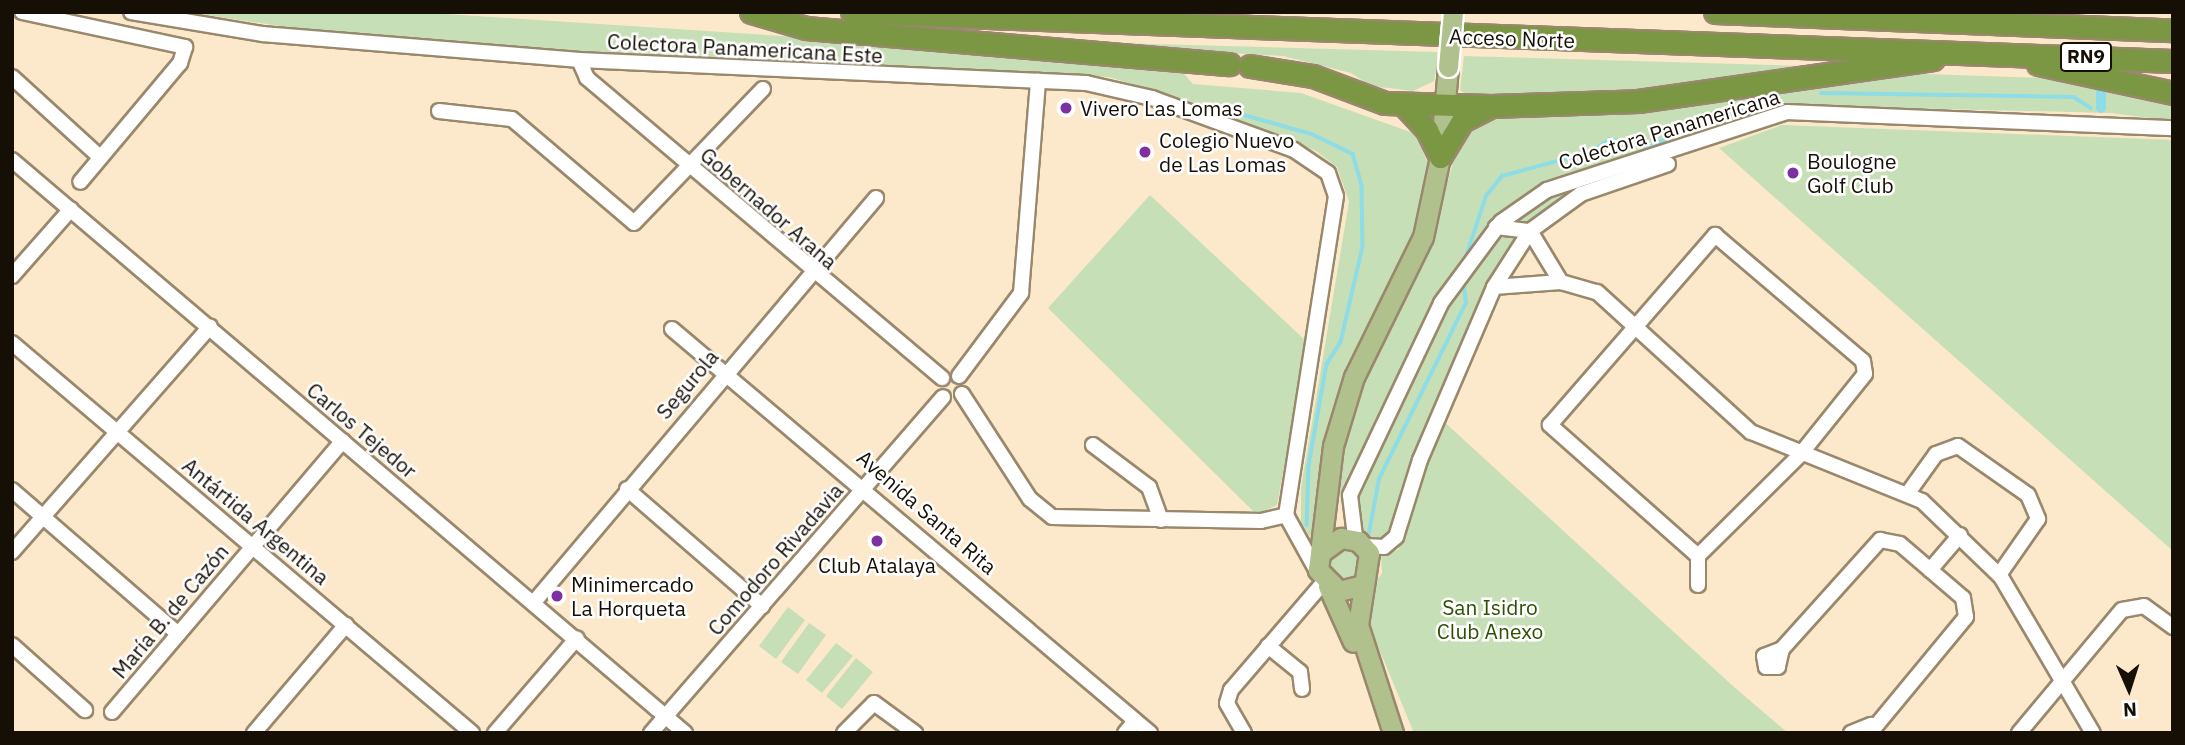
<!DOCTYPE html>
<html>
<head>
<meta charset="utf-8">
<style>
  body { margin:0 }
  #map { position:relative; width:2185px; height:745px; overflow:hidden; background:#fce8ca; font-family:"IBM Plex Sans",sans-serif }
  div>[style] { position:absolute }
  [style*='--x'] { left:calc(var(--x)*1px); top:calc(var(--y)*1px); width:calc(var(--w)*1px); rotate:calc(var(--a)*1deg) }
  .green>* { inset:0; background:#c7dfb6 }
  .stream>* { height:3.5px; margin:-1.75px; padding:0 1.75px; transform-origin:1.75px; border-radius:1.75px; background:#8edce5 }
  .canal>* { height:10px; margin:-5px; padding:0 5px; transform-origin:5px; border-radius:5px; background:#8edce5 }
  .roads { filter:drop-shadow(2px 0 #99886c) drop-shadow(-2px 0 #99886c) drop-shadow(0 2px #99886c) drop-shadow(0 -2px #99886c) }
  .minor>* { height:14px; margin:-7px; padding:0 7px; transform-origin:7px; border-radius:7px; background:#fff }
  .major>* { height:19px; margin:-9.5px; padding:0 9.5px; transform-origin:9.5px; border-radius:9.5px; background:#b0c18e }
  .highway>* { height:21px; margin:-10.5px; padding:0 10.5px; transform-origin:10.5px; border-radius:10.5px; background:#7b9743 }
  .bridges { filter:drop-shadow(2px 0 #fff) drop-shadow(-2px 0 #fff) drop-shadow(0 2px #fff) drop-shadow(0 -2px #fff) }
  .major-bridge>* { height:19px; margin:-9.5px; padding:0 9.5px; transform-origin:9.5px; border-radius:9.5px; background:#b0c18e }
  .dots>* { width:19px; height:19px; translate:-50% -50%; box-sizing:border-box; border:4px solid #fff; border-radius:50% }
  span { translate:-50% -50%; white-space:nowrap; text-align:center; line-height:1.15; -webkit-text-stroke:5px #fff; paint-order:stroke }
  .shield-label span { padding:2px 5px; background:#fff; border:2px solid; border-radius:5px; -webkit-text-stroke-width:0 }
  .shield-label { font-size:19px; color:#160f06; font-weight:700 }
  .street-label { font-size:21px; color:#160f06 }
  .poi-label { font-size:21px; color:#160f06 }
  .left { translate:0 -50%; text-align:left }
  .park-label { font-size:21px; color:#2d5003 }
  .frame { position:absolute; inset:0; border:14px solid #160f06; pointer-events:none }
  .north { position:absolute; left:2094px; top:654px; width:70px; height:70px; -webkit-text-stroke:5px #fff; paint-order:stroke; rotate:177deg; font-size:19px; font-weight:700; line-height:28px; text-align:center; color:#160f06 }
  .north::after { content:''; display:block; margin:auto; width:24px; height:32px; background:#160f06; clip-path:polygon(50% 0,100% 100%,50% 72%,0 100%) }
</style>
</head>
<body>
<div id="map">
  <div class="green">
    <i style="clip-path:polygon(187px 12px,416px 12px,813px 38px,1183px 73px,1193px 84px,1301px 93px,1416px 134px,1429px 167px,1418px 238px,1383px 311px,1310px 537px,1301px 522px,1301px 488px,1349px 202px,1337px 167px,1316px 151px,1204px 106px,1109px 77px,589px 54px,333px 34px)"></i>
    <i style="clip-path:polygon(974px 39px,1437px 52px,1437px 66px,1434px 81px,1413px 91px,1371px 86px,1351px 73px,1283px 56px)"></i>
    <i style="clip-path:polygon(1464px 56px,1842px 67px,1630px 95px,1472px 99px,1460px 90px)"></i>
    <i style="clip-path:polygon(1898px 73px,2072px 79px,2173px 104px,2173px 121px,2111px 113px,1779px 105px,1551px 185px,1474px 247px,1445px 286px,1374px 422px,1343px 511px,1337px 480px,1351px 406px,1429px 247px,1462px 131px,1486px 114px)"></i>
    <i style="clip-path:polygon(1782px 125px,2173px 140px,2173px 551px,1719px 148px)"></i>
    <i style="clip-path:polygon(1625px 172px,1552px 203px,1527px 227px,1441px 391px,1392px 533px,1377px 539px,1364px 535px,1358px 500px,1379px 432px,1444px 304px,1505px 224px,1549px 194px)"></i>
    <i style="clip-path:polygon(1150px 195px,1307px 342px,1277px 505px,1257px 515px,1048px 308px)"></i>
    <i style="clip-path:polygon(1440px 418px,1734px 687px,1788px 733px,1414px 733px,1365px 615px,1369px 591px,1382px 573px,1381px 553px,1398px 550px)"></i>
    <i style="clip-path:polygon(1334px 546px,1360px 551px,1357px 582px,1330px 582px,1324px 556px)"></i>
    <i style="clip-path:polygon(788px 607px,805px 620px,776px 659px,759px 646px)"></i>
    <i style="clip-path:polygon(809px 623px,826px 635px,798px 674px,781px 662px)"></i>
    <i style="clip-path:polygon(836px 643px,853px 656px,822px 693px,806px 680px)"></i>
    <i style="clip-path:polygon(856px 658px,873px 672px,842px 709px,826px 696px)"></i>
  </div>
  <div class="stream">
    <i style="--x:1821;--y:93;--w:253;--a:0.9"></i>
    <i style="--x:2074;--y:97;--w:20;--a:33"></i>
    <i style="--x:1226;--y:110;--w:89;--a:15.6"></i>
    <i style="--x:1312;--y:134;--w:46;--a:26"></i>
    <i style="--x:1353;--y:154;--w:33;--a:74"></i>
    <i style="--x:1362;--y:186;--w:61;--a:89.1"></i>
    <i style="--x:1363;--y:247;--w:98;--a:103"></i>
    <i style="--x:1341;--y:342;--w:26;--a:122"></i>
    <i style="--x:1327;--y:364;--w:104;--a:100"></i>
    <i style="--x:1309;--y:466;--w:59;--a:91.9"></i>
    <i style="--x:1464;--y:263;--w:71;--a:-71.8"></i>
    <i style="--x:1486;--y:196;--w:26;--a:-51"></i>
    <i style="--x:1502;--y:176;--w:92;--a:-15.1"></i>
    <i style="--x:1591;--y:152;--w:23;--a:-34"></i>
    <i style="--x:1610;--y:139;--w:37;--a:13"></i>
    <i style="--x:1646;--y:147;--w:113;--a:-20.7"></i>
    <i style="--x:1369;--y:533;--w:55;--a:-79.5"></i>
    <i style="--x:1379;--y:479;--w:196;--a:-63.7"></i>
    <i style="--x:1466;--y:303;--w:22;--a:-98"></i>
  </div>
  <div class="canal">
    <i style="--x:2101;--y:91;--w:17;--a:90"></i>
  </div>
  <div class="roads">
    <div class="minor">
      <i style="--x:22;--y:12;--w:167;--a:12.1"></i>
      <i style="--x:185;--y:47;--w:17;--a:107"></i>
      <i style="--x:180;--y:63;--w:155;--a:130"></i>
      <i style="--x:131;--y:12;--w:134;--a:9.5"></i>
      <i style="--x:263;--y:34;--w:317;--a:4.7"></i>
      <i style="--x:579;--y:60;--w:508;--a:2.6"></i>
      <i style="--x:1086;--y:83;--w:68;--a:12.8"></i>
      <i style="--x:1152;--y:98;--w:151;--a:20.1"></i>
      <i style="--x:1294;--y:150;--w:41;--a:34.1"></i>
      <i style="--x:1328;--y:173;--w:24;--a:71"></i>
      <i style="--x:1336;--y:196;--w:323;--a:98.9"></i>
      <i style="--x:1286;--y:515;--w:66;--a:61.1"></i>
      <i style="--x:579;--y:60;--w:20;--a:66"></i>
      <i style="--x:587;--y:78;--w:465;--a:40.2"></i>
      <i style="--x:12;--y:77;--w:119;--a:42.3"></i>
      <i style="--x:439;--y:111;--w:73;--a:6.3"></i>
      <i style="--x:512;--y:119;--w:160;--a:40.4"></i>
      <i style="--x:634;--y:223;--w:186;--a:-46.1"></i>
      <i style="--x:12;--y:160;--w:884;--a:40.41"></i>
      <i style="--x:1496;--y:227;--w:34;--a:7"></i>
      <i style="--x:1530;--y:231;--w:60;--a:58.7"></i>
      <i style="--x:1715;--y:235;--w:194;--a:40.4"></i>
      <i style="--x:1863;--y:361;--w:13;--a:81"></i>
      <i style="--x:1865;--y:374;--w:105;--a:128.8"></i>
      <i style="--x:1799;--y:456;--w:142;--a:135.3"></i>
      <i style="--x:1698;--y:556;--w:198;--a:-138.5"></i>
      <i style="--x:1550;--y:425;--w:252;--a:-49"></i>
      <i style="--x:12;--y:276;--w:89;--a:-48.6"></i>
      <i style="--x:1494;--y:287;--w:67;--a:-4.3"></i>
      <i style="--x:1561;--y:282;--w:37;--a:16"></i>
      <i style="--x:1597;--y:292;--w:208;--a:42.3"></i>
      <i style="--x:1751;--y:432;--w:184;--a:22"></i>
      <i style="--x:1922;--y:501;--w:110;--a:43.9"></i>
      <i style="--x:2001;--y:577;--w:181;--a:59.5"></i>
      <i style="--x:672;--y:329;--w:626;--a:40.2"></i>
      <i style="--x:12;--y:343;--w:603;--a:40.29"></i>
      <i style="--x:959;--y:376;--w:104;--a:-53.2"></i>
      <i style="--x:1021;--y:293;--w:213;--a:-85.4"></i>
      <i style="--x:962;--y:394;--w:125;--a:57.1"></i>
      <i style="--x:1030;--y:499;--w:28;--a:39"></i>
      <i style="--x:1052;--y:517;--w:209;--a:1.1"></i>
      <i style="--x:1261;--y:521;--w:26;--a:-13"></i>
      <i style="--x:1093;--y:445;--w:70;--a:36.9"></i>
      <i style="--x:1149;--y:487;--w:35;--a:70"></i>
      <i style="--x:627;--y:489;--w:179;--a:40.9"></i>
      <i style="--x:12;--y:490;--w:220;--a:40.9"></i>
      <i style="--x:1908;--y:493;--w:48;--a:-54.3"></i>
      <i style="--x:1936;--y:454;--w:23;--a:-20"></i>
      <i style="--x:1958;--y:446;--w:85;--a:35"></i>
      <i style="--x:2028;--y:495;--w:26;--a:67"></i>
      <i style="--x:2038;--y:519;--w:68;--a:124.9"></i>
      <i style="--x:1355;--y:536;--w:41;--a:-97"></i>
      <i style="--x:1350;--y:495;--w:212;--a:-64.6"></i>
      <i style="--x:1441;--y:303;--w:101;--a:-53.5"></i>
      <i style="--x:1501;--y:222;--w:56;--a:-34.8"></i>
      <i style="--x:1547;--y:190;--w:252;--a:-18"></i>
      <i style="--x:1787;--y:112;--w:386;--a:2.4"></i>
      <i style="--x:1365;--y:546;--w:19;--a:3"></i>
      <i style="--x:1384;--y:547;--w:16;--a:-40"></i>
      <i style="--x:1396;--y:537;--w:81;--a:-72.7"></i>
      <i style="--x:1420;--y:460;--w:188;--a:-66.8"></i>
      <i style="--x:1494;--y:287;--w:67;--a:-57.3"></i>
      <i style="--x:1530;--y:231;--w:63;--a:-36"></i>
      <i style="--x:1581;--y:194;--w:92;--a:-19"></i>
      <i style="--x:12;--y:552;--w:300;--a:-48.7"></i>
      <i style="--x:1930;--y:570;--w:46;--a:-49.4"></i>
      <i style="--x:1698;--y:585;--w:29;--a:-90"></i>
      <i style="--x:535;--y:601;--w:528;--a:-49.76"></i>
      <i style="--x:12;--y:645;--w:98;--a:41.7"></i>
      <i style="--x:1268;--y:646;--w:41;--a:39.1"></i>
      <i style="--x:1300;--y:672;--w:17;--a:83"></i>
      <i style="--x:1782;--y:649;--w:18;--a:103"></i>
      <i style="--x:1778;--y:667;--w:12;--a:180"></i>
      <i style="--x:1766;--y:667;--w:11;--a:-100"></i>
      <i style="--x:1764;--y:656;--w:19;--a:-21"></i>
      <i style="--x:1782;--y:649;--w:147;--a:-48"></i>
      <i style="--x:1880;--y:540;--w:20;--a:11"></i>
      <i style="--x:1900;--y:544;--w:83;--a:40.6"></i>
      <i style="--x:1963;--y:598;--w:19;--a:81"></i>
      <i style="--x:1966;--y:617;--w:151;--a:129.6"></i>
      <i style="--x:112;--y:712;--w:356;--a:-49.6"></i>
      <i style="--x:254;--y:733;--w:142;--a:-49.6"></i>
      <i style="--x:495;--y:733;--w:125;--a:-49.2"></i>
      <i style="--x:651;--y:733;--w:445;--a:-49"></i>
      <i style="--x:844;--y:733;--w:42;--a:-45"></i>
      <i style="--x:874;--y:703;--w:51;--a:36.2"></i>
      <i style="--x:1125;--y:733;--w:16;--a:-50"></i>
      <i style="--x:1244;--y:733;--w:34;--a:-120"></i>
      <i style="--x:1227;--y:703;--w:14;--a:-73"></i>
      <i style="--x:1231;--y:690;--w:143;--a:-49.3"></i>
      <i style="--x:1851;--y:733;--w:22;--a:-22"></i>
      <i style="--x:2019;--y:733;--w:160;--a:-50.1"></i>
      <i style="--x:2122;--y:610;--w:22;--a:-10"></i>
      <i style="--x:2144;--y:606;--w:36;--a:36"></i>
    </div>
    <div class="major">
      <i style="--x:1320;--y:553;--w:26;--a:-36"></i>
      <i style="--x:1341;--y:538;--w:17;--a:10"></i>
      <i style="--x:1358;--y:541;--w:16;--a:47"></i>
      <i style="--x:1369;--y:553;--w:73;--a:98.7"></i>
      <i style="--x:1358;--y:625;--w:114;--a:72"></i>
      <i style="--x:1363;--y:585;--w:25;--a:166"></i>
      <i style="--x:1339;--y:591;--w:30;--a:-135"></i>
      <i style="--x:1318;--y:570;--w:125;--a:-83.1"></i>
      <i style="--x:1333;--y:446;--w:72;--a:-73.1"></i>
      <i style="--x:1354;--y:377;--w:156;--a:-63.8"></i>
      <i style="--x:1423;--y:237;--w:82;--a:-78"></i>
      <i style="--x:1440;--y:157;--w:90;--a:-84.9"></i>
      <i style="--x:1328;--y:586;--w:61;--a:65.9"></i>
    </div>
    <div class="highway">
      <i style="--x:751;--y:12;--w:57;--a:16.2"></i>
      <i style="--x:806;--y:28;--w:425;--a:4.9"></i>
      <i style="--x:852;--y:12;--w:1322;--a:2.12"></i>
      <i style="--x:1715;--y:12;--w:458;--a:2.3"></i>
      <i style="--x:2038;--y:64;--w:138;--a:12.1"></i>
      <i style="--x:1250;--y:66;--w:64;--a:9"></i>
      <i style="--x:1313;--y:76;--w:77;--a:20.6"></i>
      <i style="--x:1385;--y:103;--w:106;--a:1.6"></i>
      <i style="--x:1491;--y:106;--w:147;--a:-1.9"></i>
      <i style="--x:1638;--y:101;--w:298;--a:-8.1"></i>
      <i style="--x:1404;--y:105;--w:34;--a:47"></i>
      <i style="--x:1427;--y:130;--w:30;--a:64"></i>
      <i style="--x:1440;--y:157;--w:42;--a:-58.6"></i>
      <i style="--x:1462;--y:121;--w:30;--a:-27"></i>
    </div>
  </div>
  <div class="bridges">
    <div class="major-bridge">
      <i style="--x:1448;--y:67;--w:55;--a:-84.8"></i>
    </div>
  </div>
  <div class="dots">
    <i style="left:1066px;top:108px;background:#7d30a1"></i>
    <i style="left:1145px;top:152px;background:#7d30a1"></i>
    <i style="left:1793px;top:173px;background:#7d30a1"></i>
    <i style="left:877px;top:541px;background:#7d30a1"></i>
    <i style="left:557px;top:596px;background:#7d30a1"></i>
  </div>
  <div class="shield-label">
    <span style="left:2086px;top:57px">RN9</span>
  </div>
  <div class="street-label">
    <span style="left:1512px;top:38px;rotate:2deg">Acceso Norte</span>
    <span style="left:745px;top:48px;rotate:3deg">Colectora Panamericana Este</span>
    <span style="left:1669px;top:129px;rotate:-17deg">Colectora Panamericana</span>
    <span style="left:769px;top:208px;rotate:41deg">Gobernador Arana</span>
    <span style="left:687px;top:384px;rotate:-50deg">Segurola</span>
    <span style="left:362px;top:430px;rotate:40deg">Carlos Tejedor</span>
    <span style="left:927px;top:512px;rotate:41deg">Avenida Santa Rita</span>
    <span style="left:256px;top:521px;rotate:40deg">Antártida Argentina</span>
    <span style="left:775px;top:559px;rotate:-49deg">Comodoro Rivadavia</span>
    <span style="left:170px;top:611px;rotate:-50deg">María B. de Cazón</span>
  </div>
  <div class="poi-label">
    <span class="left" style="left:1080px;top:108px">Vivero Las Lomas</span>
    <span class="left" style="left:1159px;top:152px">Colegio Nuevo<br>de Las Lomas</span>
    <span class="left" style="left:1807px;top:173px">Boulogne<br>Golf Club</span>
    <span style="left:877px;top:565px">Club Atalaya</span>
    <span class="left" style="left:571px;top:596px">Minimercado<br>La Horqueta</span>
  </div>
  <div class="park-label">
    <span style="left:1490px;top:619px">San Isidro<br>Club Anexo</span>
  </div>
  <div class="frame"></div>
  <div class="north">N</div>
</div>
</body>
</html>
